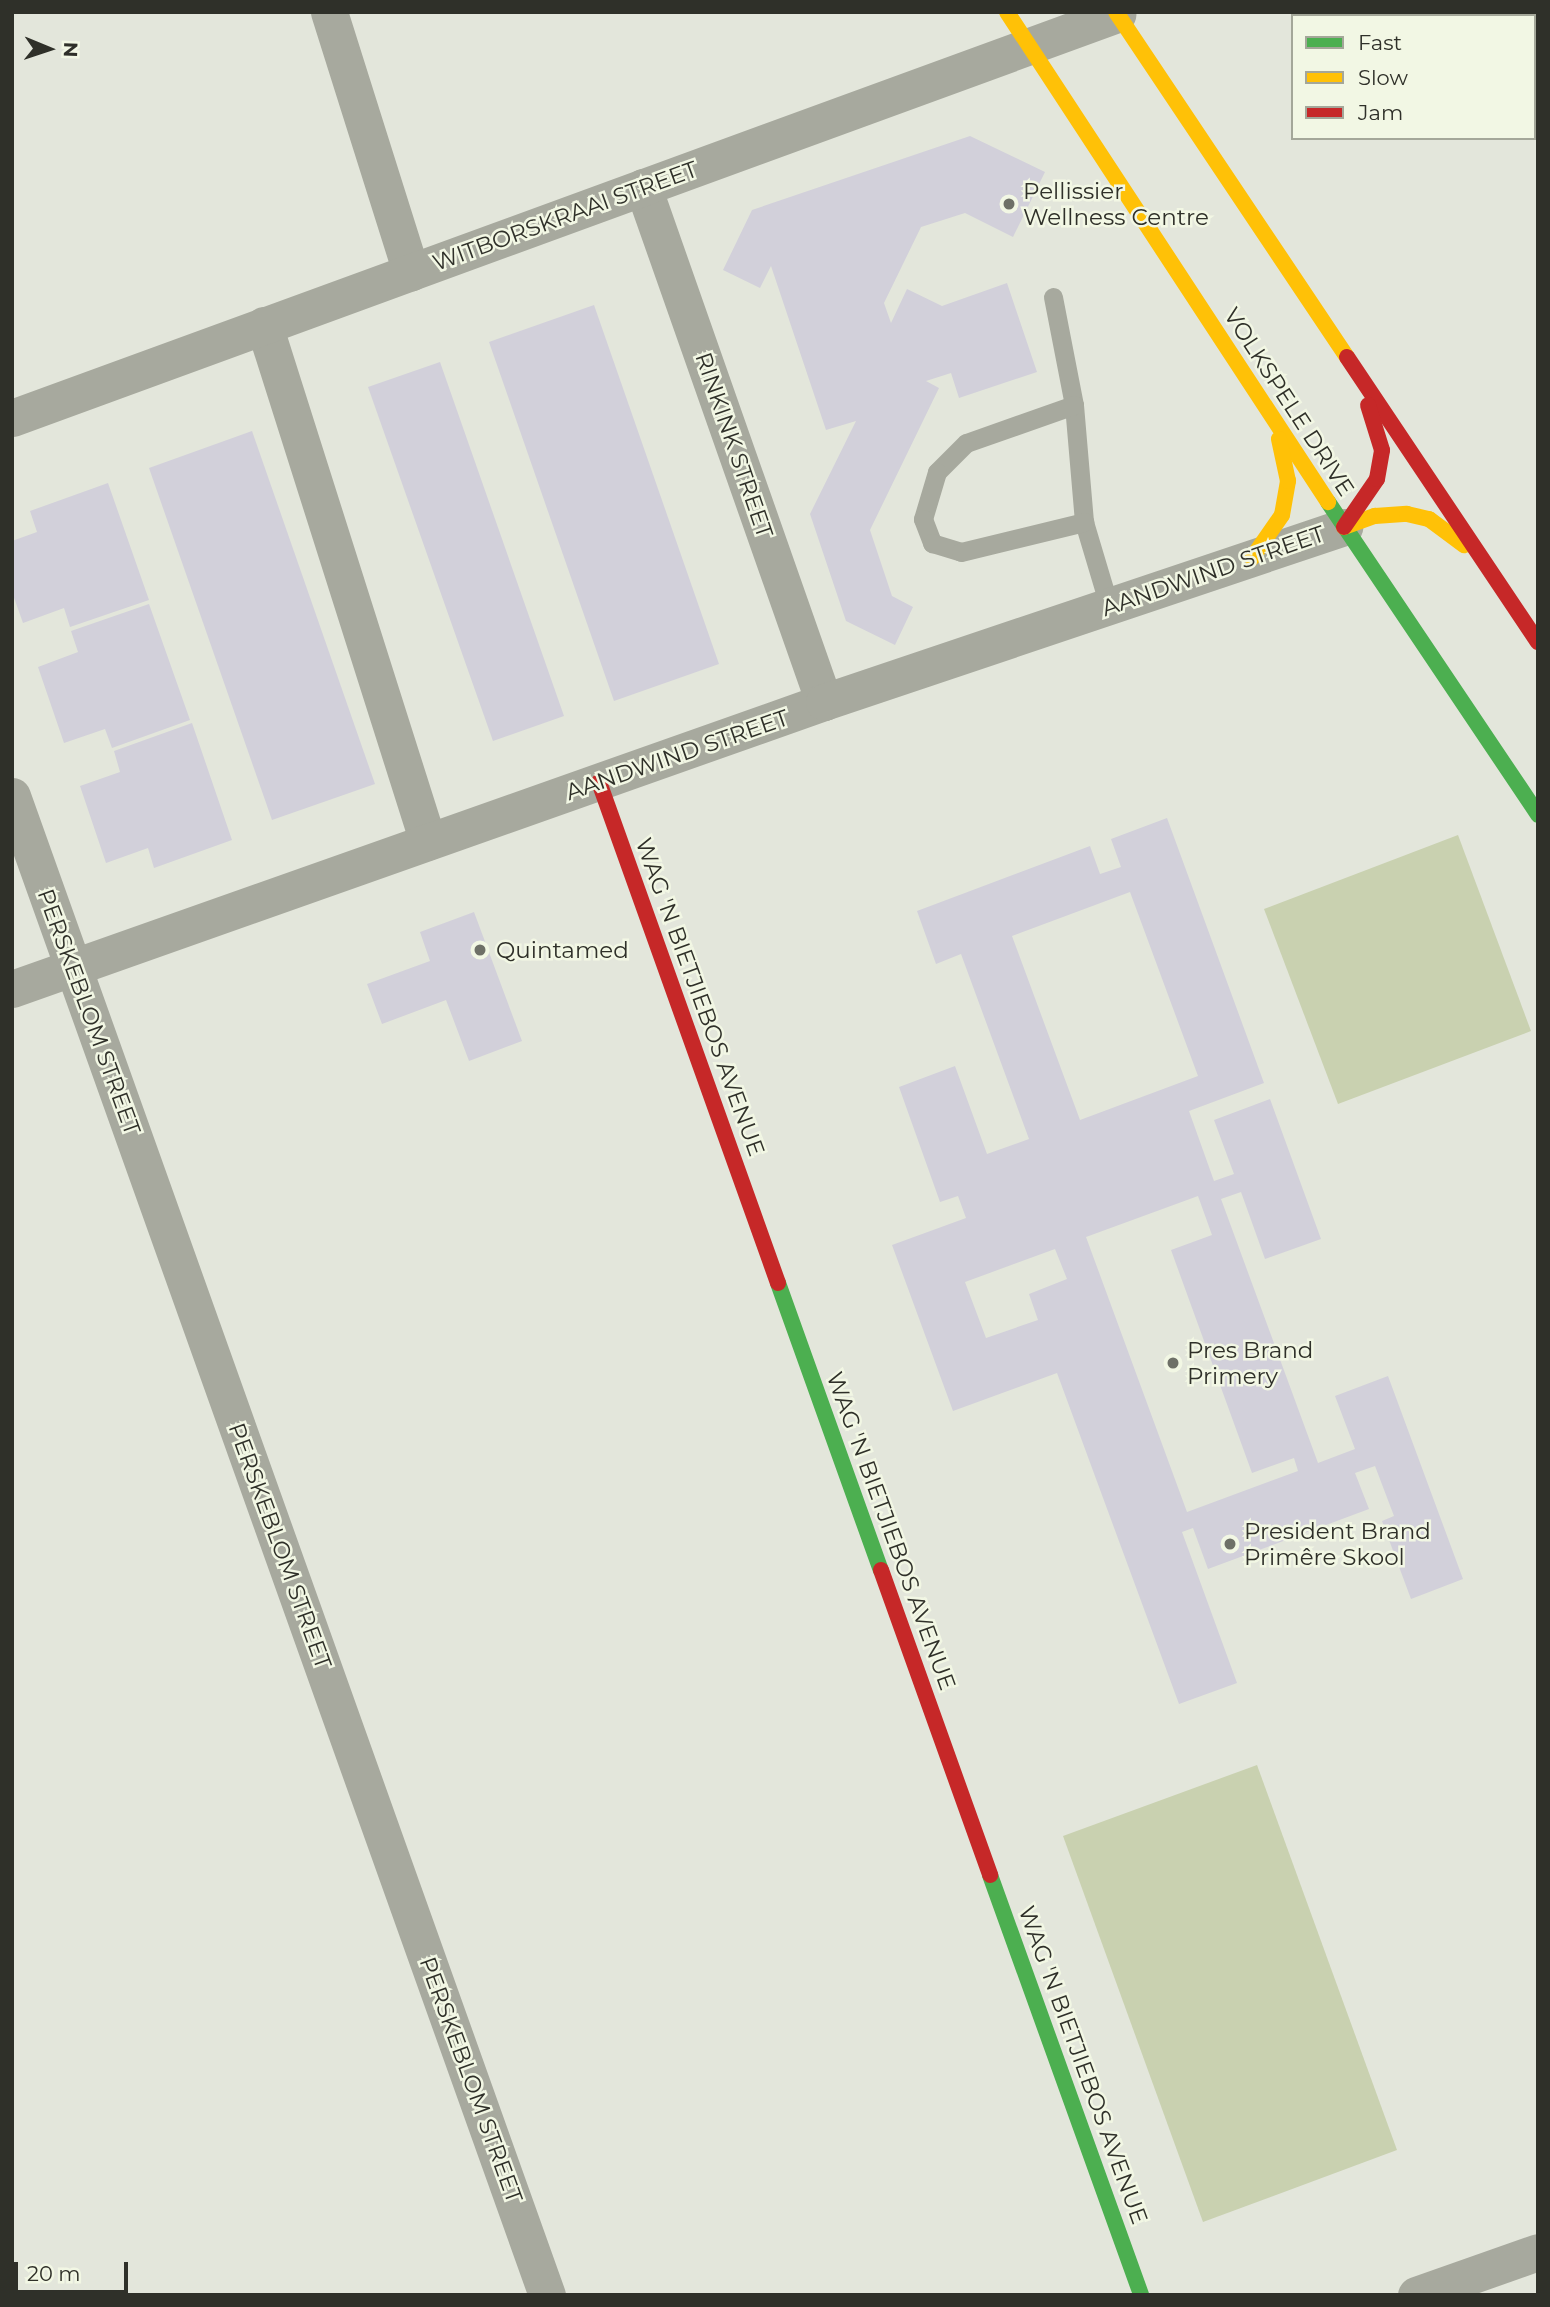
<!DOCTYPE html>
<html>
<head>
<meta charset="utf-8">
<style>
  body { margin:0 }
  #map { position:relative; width:1550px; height:2307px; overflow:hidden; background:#e3e6db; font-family:Montserrat,sans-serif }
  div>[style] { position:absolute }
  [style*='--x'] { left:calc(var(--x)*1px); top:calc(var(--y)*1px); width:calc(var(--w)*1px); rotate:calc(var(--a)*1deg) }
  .green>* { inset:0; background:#c9d1b0 }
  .building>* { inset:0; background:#d2d0da }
  .lane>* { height:19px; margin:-9.5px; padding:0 9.5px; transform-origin:9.5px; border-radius:9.5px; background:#a7a99e }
  .street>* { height:37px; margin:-18.5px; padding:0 18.5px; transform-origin:18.5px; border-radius:18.5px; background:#a7a99e }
  .fast>* { height:16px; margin:-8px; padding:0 8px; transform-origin:8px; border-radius:8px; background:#4caf50 }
  .slow>* { height:16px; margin:-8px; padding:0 8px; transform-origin:8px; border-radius:8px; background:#ffc107 }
  .jam>* { height:16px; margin:-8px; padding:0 8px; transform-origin:8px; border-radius:8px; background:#c62828 }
  .dots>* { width:19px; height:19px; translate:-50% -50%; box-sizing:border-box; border:4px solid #f2f7e4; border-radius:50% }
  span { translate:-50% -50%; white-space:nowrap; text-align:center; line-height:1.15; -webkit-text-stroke:5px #f2f7e4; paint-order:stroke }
  .poi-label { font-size:23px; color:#2f3029 }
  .left { translate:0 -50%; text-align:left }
  .street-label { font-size:23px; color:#2f3029 }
  .frame { position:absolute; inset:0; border:14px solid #2f3029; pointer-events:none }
  .legend { position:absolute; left:1291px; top:14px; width:245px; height:126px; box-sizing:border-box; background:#f2f7e4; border:2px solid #a4a799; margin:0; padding:9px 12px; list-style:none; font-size:21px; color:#2f3029 }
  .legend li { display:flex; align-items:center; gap:14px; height:35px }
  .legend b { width:35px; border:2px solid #a4a799 }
  .north { position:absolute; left:14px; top:14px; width:70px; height:70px; -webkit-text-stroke:5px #f2f7e4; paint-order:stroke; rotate:92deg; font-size:19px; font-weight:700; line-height:28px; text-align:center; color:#2f3029 }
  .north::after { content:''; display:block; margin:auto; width:24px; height:32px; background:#2f3029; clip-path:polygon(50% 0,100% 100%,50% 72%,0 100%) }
  .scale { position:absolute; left:14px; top:2262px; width:114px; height:32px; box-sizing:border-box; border:4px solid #2f3029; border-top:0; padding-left:9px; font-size:21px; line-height:24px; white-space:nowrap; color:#2f3029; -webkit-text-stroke:5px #f2f7e4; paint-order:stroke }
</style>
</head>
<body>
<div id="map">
  <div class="green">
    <i style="clip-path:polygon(1458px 835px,1531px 1031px,1338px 1104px,1264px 909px)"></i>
    <i style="clip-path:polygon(1257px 1765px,1397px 2150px,1203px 2222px,1063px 1836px)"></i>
  </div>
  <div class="building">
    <i style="clip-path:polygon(970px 136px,1045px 172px,1013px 237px,965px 213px,921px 227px,884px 303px,891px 323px,907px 289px,942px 306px,1007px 283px,1037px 372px,959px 398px,951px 373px,926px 381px,939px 388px,870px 530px,892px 596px,913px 607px,895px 645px,846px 621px,810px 514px,856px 421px,826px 430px,771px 266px,760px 288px,723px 270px,752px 210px)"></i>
    <i style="clip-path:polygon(594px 305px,719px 664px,614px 701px,489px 342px)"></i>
    <i style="clip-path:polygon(440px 362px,564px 716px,493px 741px,368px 387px)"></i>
    <i style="clip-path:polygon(252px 431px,375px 784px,272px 820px,149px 468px)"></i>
    <i style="clip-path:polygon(108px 483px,149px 600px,70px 627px,64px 608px,23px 623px,12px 592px,12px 541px,37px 532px,30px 511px)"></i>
    <i style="clip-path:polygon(149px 604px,190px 720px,112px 748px,105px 729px,64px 743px,38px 667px,78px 652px,71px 631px)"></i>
    <i style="clip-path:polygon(192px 723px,232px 840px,154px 868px,148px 848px,106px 863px,80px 786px,120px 772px,114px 751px)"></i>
    <i style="clip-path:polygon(evenodd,1167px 818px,1264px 1083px,1189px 1111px,1214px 1181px,1234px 1174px,1214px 1120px,1270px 1099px,1321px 1239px,1265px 1259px,1241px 1192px,1221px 1199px,1318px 1463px,1355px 1449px,1335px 1396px,1388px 1376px,1463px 1579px,1411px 1599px,1382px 1521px,1394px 1516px,1375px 1466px,1355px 1473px,1369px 1509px,1208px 1569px,1193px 1528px,1182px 1532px,1237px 1683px,1179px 1704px,1057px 1373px,953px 1411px,892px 1245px,966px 1218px,958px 1196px,940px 1202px,899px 1087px,955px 1066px,987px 1154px,1029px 1139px,961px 954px,936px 964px,917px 911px,1090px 846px,1100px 874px,1121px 867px,1111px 839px,1167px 818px,1130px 892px,1198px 1076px,1080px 1120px,1012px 936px,1130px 892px,1167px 818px,1198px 1196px,1212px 1235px,1171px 1250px,1252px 1473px,1294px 1458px,1298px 1471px,1187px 1512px,1086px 1237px,1198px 1196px,1167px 818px,1055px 1249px,1067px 1279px,1029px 1294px,1038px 1320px,986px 1338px,965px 1282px,1055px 1249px)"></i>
    <i style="clip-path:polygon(474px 912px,522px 1041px,469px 1061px,446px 1000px,382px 1024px,367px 984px,430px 961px,420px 932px)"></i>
  </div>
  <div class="lane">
    <i style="--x:1053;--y:297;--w:110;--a:79"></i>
    <i style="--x:1074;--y:405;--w:117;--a:85.1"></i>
    <i style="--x:1084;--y:522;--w:88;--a:73.4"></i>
    <i style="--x:1074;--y:405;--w:114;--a:160.6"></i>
    <i style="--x:966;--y:443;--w:41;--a:135"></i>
    <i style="--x:937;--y:472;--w:49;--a:106.6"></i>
    <i style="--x:923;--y:519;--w:26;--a:69"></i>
    <i style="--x:932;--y:543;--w:30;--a:17"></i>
    <i style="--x:961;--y:552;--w:127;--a:-13.7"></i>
  </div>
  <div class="street">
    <i style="--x:329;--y:12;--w:273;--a:72.5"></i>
    <i style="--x:643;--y:187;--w:546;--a:70.64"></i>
    <i style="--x:264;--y:325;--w:542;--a:72.4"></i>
    <i style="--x:12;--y:418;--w:1177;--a:-20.08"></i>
    <i style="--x:12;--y:796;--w:1592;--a:70.36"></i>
    <i style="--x:12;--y:989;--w:861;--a:-19.47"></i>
    <i style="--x:824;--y:702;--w:549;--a:-18.6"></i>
    <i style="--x:1416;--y:2295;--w:129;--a:-19.4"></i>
  </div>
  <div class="fast">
    <i style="--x:1328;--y:502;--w:377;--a:56.1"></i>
    <i style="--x:778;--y:1283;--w:305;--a:70.3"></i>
    <i style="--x:990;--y:1875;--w:446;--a:70.2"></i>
  </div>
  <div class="slow">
    <i style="--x:1007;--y:12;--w:586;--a:56.77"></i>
    <i style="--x:1116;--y:12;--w:415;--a:56.2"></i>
    <i style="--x:1344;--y:527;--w:33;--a:-20"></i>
    <i style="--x:1375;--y:516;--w:32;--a:-4"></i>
    <i style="--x:1407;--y:514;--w:23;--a:13"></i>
    <i style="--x:1429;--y:519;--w:44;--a:36.6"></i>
    <i style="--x:1252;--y:558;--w:52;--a:-55.1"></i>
    <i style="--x:1282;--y:515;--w:35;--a:-80"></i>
    <i style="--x:1288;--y:481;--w:43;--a:-102.1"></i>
  </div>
  <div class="jam">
    <i style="--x:1347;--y:357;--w:343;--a:56.2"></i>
    <i style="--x:1344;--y:527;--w:58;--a:-55.5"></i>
    <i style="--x:1377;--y:479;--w:29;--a:-80"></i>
    <i style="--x:1382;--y:450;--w:47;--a:-107.3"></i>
    <i style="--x:599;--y:782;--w:532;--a:70.34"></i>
    <i style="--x:881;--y:1570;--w:324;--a:70.3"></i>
  </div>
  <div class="dots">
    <i style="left:1009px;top:204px;background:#6e7067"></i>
    <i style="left:480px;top:950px;background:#6e7067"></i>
    <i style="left:1173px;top:1363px;background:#6e7067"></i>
    <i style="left:1230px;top:1544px;background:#6e7067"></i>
  </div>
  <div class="poi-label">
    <span class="left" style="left:1023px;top:204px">Pellissier<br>Wellness Centre</span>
    <span class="left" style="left:496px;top:950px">Quintamed</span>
    <span class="left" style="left:1187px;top:1363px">Pres Brand<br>Primery</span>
    <span class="left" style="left:1244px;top:1544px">President Brand<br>Primêre Skool</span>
  </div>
  <div class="street-label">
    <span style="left:565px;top:216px;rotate:-20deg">WITBORSKRAAI STREET</span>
    <span style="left:1289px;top:402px;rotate:57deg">VOLKSPELE DRIVE</span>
    <span style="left:734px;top:445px;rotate:71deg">RINKINK STREET</span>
    <span style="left:1213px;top:571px;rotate:-19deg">AANDWIND STREET</span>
    <span style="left:677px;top:755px;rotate:-19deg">AANDWIND STREET</span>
    <span style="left:700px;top:997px;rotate:70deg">WAG 'N BIETJIEBOS AVENUE</span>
    <span style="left:89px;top:1012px;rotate:70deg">PERSKEBLOM STREET</span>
    <span style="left:891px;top:1531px;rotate:70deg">WAG 'N BIETJIEBOS AVENUE</span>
    <span style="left:280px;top:1546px;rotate:70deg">PERSKEBLOM STREET</span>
    <span style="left:1083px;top:2065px;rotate:70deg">WAG 'N BIETJIEBOS AVENUE</span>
    <span style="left:471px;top:2080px;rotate:70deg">PERSKEBLOM STREET</span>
  </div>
  <div class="frame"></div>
  <ul class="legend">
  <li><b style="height:9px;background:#4caf50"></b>Fast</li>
  <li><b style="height:9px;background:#ffc107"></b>Slow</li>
  <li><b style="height:9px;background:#c62828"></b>Jam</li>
  </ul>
  <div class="north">N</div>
  <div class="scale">20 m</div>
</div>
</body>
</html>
